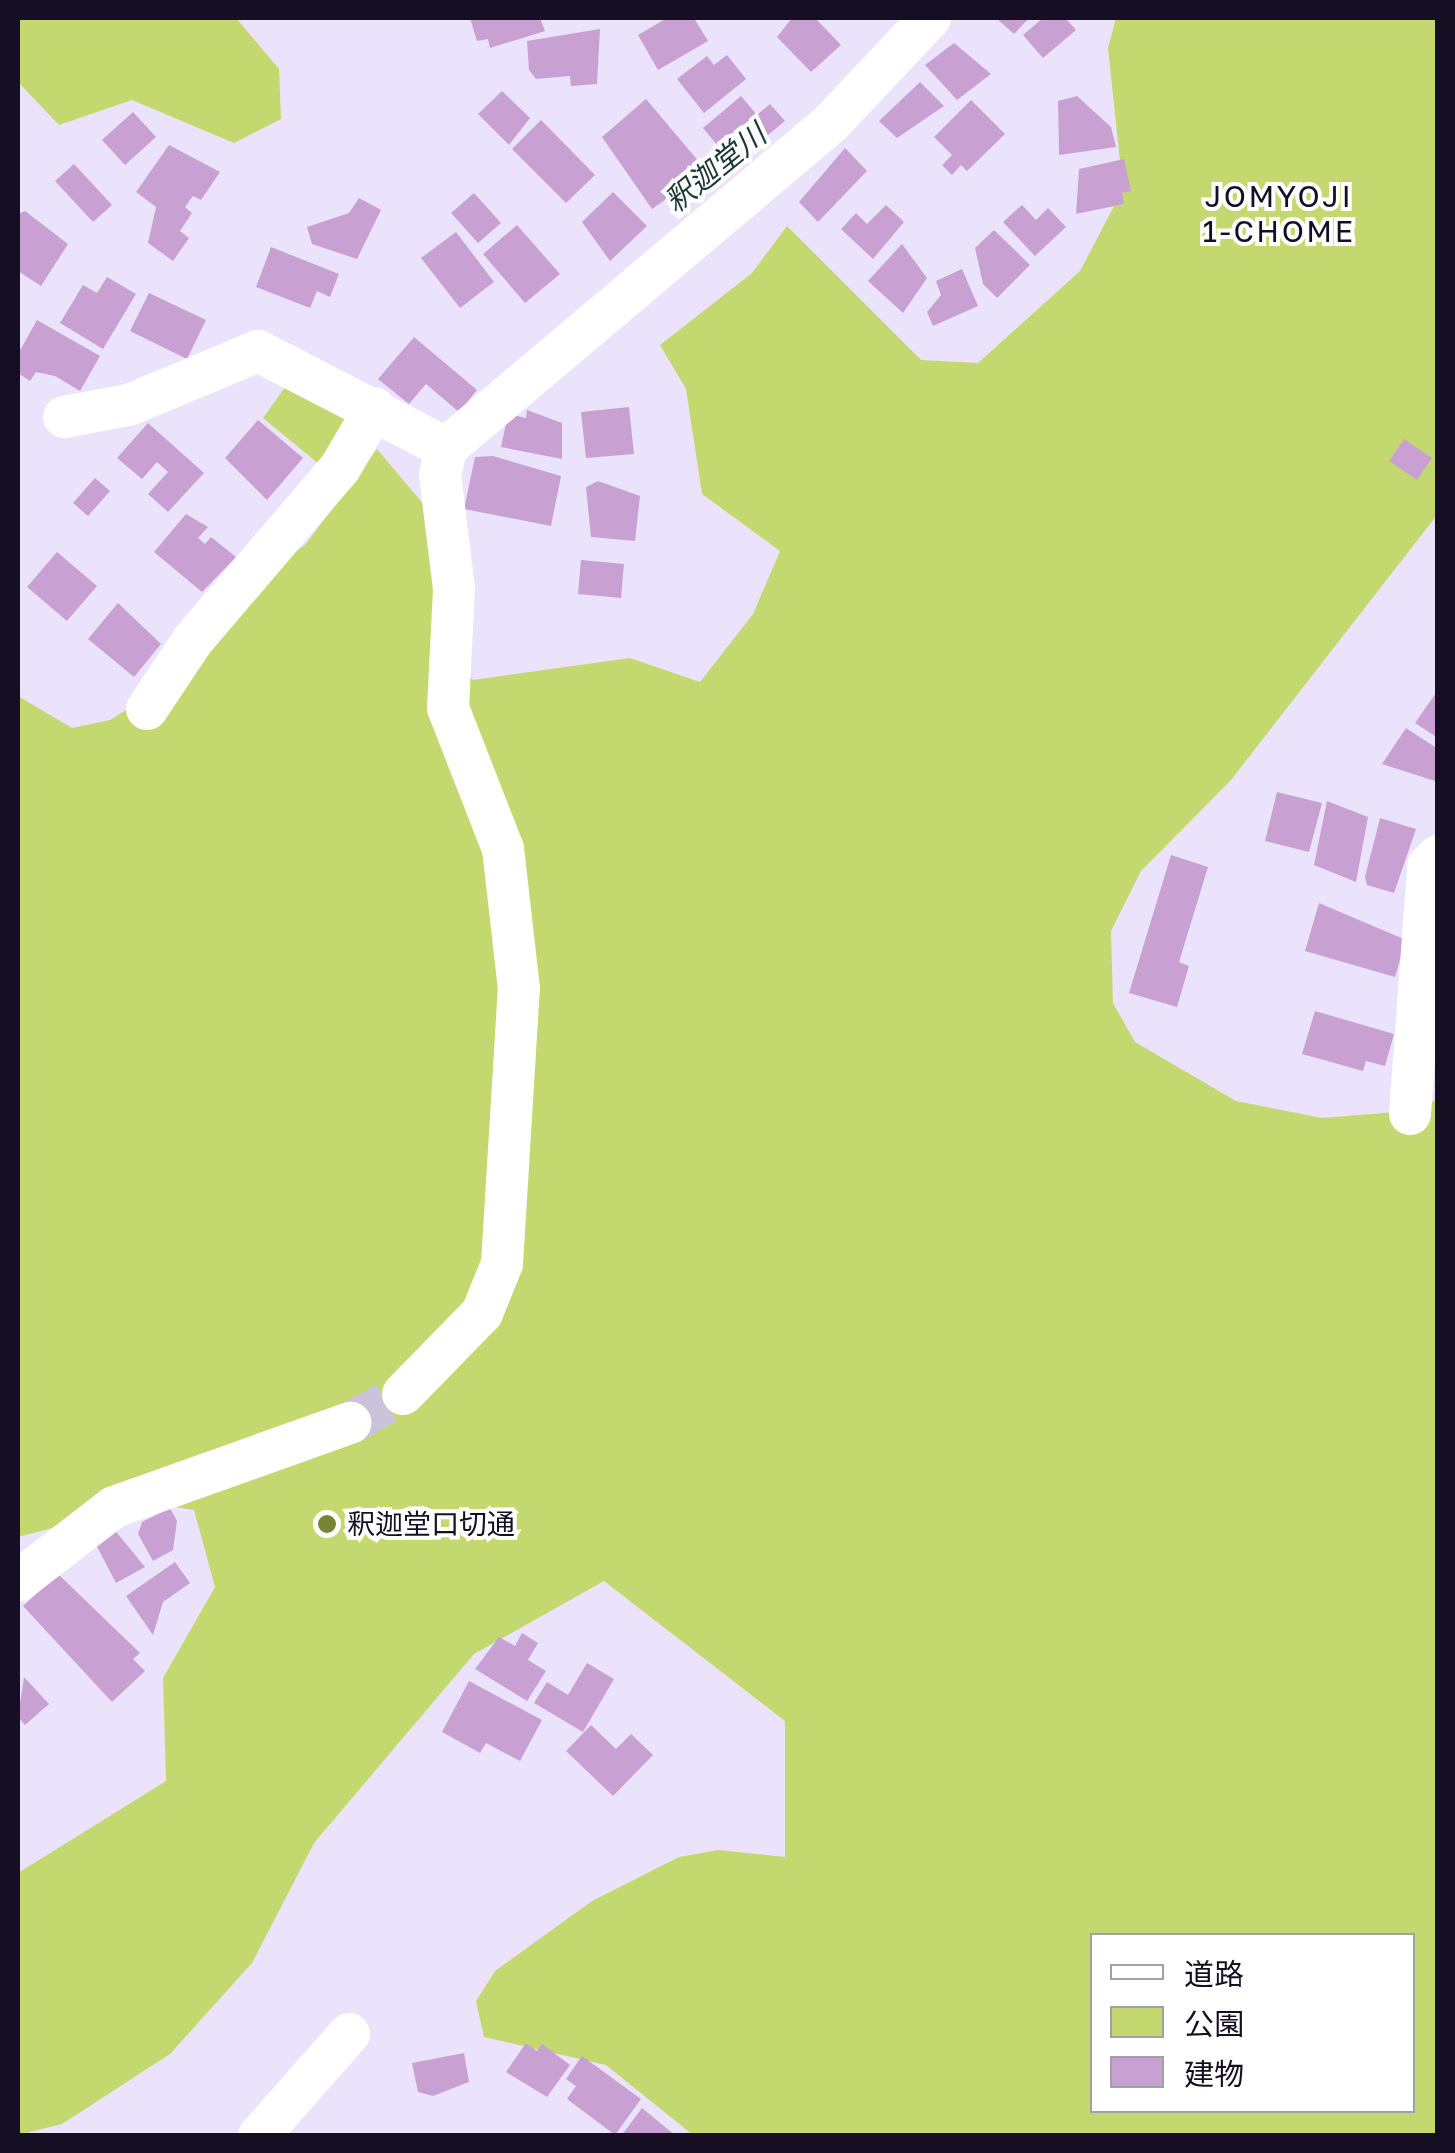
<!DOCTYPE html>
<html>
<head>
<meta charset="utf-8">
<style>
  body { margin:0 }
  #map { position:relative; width:1455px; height:2153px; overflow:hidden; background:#eae3fb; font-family:"Golos Text","Noto Sans JP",sans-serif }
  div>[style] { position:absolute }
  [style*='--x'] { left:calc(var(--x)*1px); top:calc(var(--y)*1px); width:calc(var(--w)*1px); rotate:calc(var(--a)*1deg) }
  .green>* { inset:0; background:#c3d96f }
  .building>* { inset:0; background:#c8a1d2 }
  .street-tunnel>* { height:42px; margin-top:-21px; transform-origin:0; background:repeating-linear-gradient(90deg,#cac3db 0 42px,transparent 0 63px) }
  .street>* { height:42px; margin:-21px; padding:0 21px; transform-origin:21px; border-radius:21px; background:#fff }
  .dots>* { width:28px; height:28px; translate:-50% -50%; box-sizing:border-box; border:5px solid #fff; border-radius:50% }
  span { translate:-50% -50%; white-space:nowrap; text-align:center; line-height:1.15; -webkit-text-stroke:8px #fff; paint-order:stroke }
  .poi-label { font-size:28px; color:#160f23 }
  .left { translate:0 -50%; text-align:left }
  .water-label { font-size:30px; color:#193831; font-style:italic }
  .neighbourhood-label { font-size:30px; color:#160f23; letter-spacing:2.5px }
  .frame { position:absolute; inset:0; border:20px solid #160f23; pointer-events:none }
  .legend { position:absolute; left:1090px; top:1933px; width:325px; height:180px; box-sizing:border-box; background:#fff; border:2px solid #a29fa7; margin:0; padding:12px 18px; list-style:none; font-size:30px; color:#160f23 }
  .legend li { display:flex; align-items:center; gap:20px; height:50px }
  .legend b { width:50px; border:2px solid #a29fa7 }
</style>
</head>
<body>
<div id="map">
  <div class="green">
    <i style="clip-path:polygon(18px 18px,236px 18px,279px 69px,281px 119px,234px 143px,132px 100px,59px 125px,18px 82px)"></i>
    <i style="clip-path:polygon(evenodd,1116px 18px,1437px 18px,1437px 515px,1231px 780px,1141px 871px,1111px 931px,1113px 1003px,1135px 1042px,1236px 1101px,1322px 1118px,1419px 1110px,1437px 1099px,1437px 2135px,693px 2135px,606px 2065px,484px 2037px,476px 2001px,495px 1971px,592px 1901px,679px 1857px,718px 1850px,785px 1857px,785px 1721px,604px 1581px,474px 1654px,314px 1843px,252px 1963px,170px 2054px,62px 2124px,18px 2135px,18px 1873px,166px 1781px,163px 1678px,215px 1587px,194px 1510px,109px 1497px,60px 1526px,18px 1537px,18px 696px,72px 728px,110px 720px,189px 671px,261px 576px,305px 545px,377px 449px,430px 512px,445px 602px,434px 632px,473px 680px,630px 658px,700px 682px,753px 614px,780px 551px,702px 494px,686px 389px,660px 345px,752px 273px,787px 226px,921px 360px,978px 363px,1080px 271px,1123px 189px,1108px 48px,1116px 18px,1092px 1936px,1412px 1936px,1412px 2110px,1092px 2110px,1092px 1936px)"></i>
    <i style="clip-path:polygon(291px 379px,354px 416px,325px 469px,263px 418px)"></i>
  </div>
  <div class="building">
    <i style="clip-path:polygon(470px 18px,540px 18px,545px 31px,490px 48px,488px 39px,477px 41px)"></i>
    <i style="clip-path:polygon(667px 18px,694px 18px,708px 41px,658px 70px,638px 35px)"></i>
    <i style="clip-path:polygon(792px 18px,815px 18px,841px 45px,811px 72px,777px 37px)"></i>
    <i style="clip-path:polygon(996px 18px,1029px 18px,1014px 34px)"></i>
    <i style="clip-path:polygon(1043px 18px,1065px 18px,1076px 30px,1043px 58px,1023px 35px)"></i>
    <i style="clip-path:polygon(600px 29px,597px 84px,571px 86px,570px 76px,536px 79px,529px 70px,527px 41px)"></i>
    <i style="clip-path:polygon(954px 43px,991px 74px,957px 100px,925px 65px)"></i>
    <i style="clip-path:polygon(727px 55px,746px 79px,704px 113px,677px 79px,707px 56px,714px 65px)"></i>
    <i style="clip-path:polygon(920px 82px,944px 106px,897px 138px,879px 121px)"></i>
    <i style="clip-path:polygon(502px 91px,530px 118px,509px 145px,478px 114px)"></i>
    <i style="clip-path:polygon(741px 96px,757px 115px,770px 104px,785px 121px,733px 164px,703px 128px)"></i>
    <i style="clip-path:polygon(1077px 96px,1111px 127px,1116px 147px,1059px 155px,1058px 101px)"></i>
    <i style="clip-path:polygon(646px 99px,700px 163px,691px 170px,697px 177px,652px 209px,602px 137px)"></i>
    <i style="clip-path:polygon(971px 100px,1005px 134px,967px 171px,961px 165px,952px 175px,942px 165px,952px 155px,934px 137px)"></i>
    <i style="clip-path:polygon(133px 112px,156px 137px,125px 165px,102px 140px)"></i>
    <i style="clip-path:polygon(541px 120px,595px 175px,566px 203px,512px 149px)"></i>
    <i style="clip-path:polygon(169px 145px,220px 172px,201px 200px,193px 196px,185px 207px,192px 213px,180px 231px,189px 238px,173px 261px,148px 243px,156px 207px,136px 192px)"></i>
    <i style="clip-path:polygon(845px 148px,867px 171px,818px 222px,799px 202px)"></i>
    <i style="clip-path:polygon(1124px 159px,1131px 191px,1122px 193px,1124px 204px,1076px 214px,1079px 169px)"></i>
    <i style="clip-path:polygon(74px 164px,112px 205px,93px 222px,55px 181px)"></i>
    <i style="clip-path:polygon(613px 192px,647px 226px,610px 261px,582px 222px)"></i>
    <i style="clip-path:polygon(474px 193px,501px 223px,478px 243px,451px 213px)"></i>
    <i style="clip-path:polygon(359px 198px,381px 210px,357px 259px,312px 244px,307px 227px,349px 213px)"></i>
    <i style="clip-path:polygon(886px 205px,904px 222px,873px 259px,841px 229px,856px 213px,867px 224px)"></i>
    <i style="clip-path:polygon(1022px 205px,1036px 220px,1048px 208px,1066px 227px,1035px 256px,1003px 222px)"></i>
    <i style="clip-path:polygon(25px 211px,68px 244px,41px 286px,18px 271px,18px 214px)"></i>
    <i style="clip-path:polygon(517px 225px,560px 274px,525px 303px,483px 254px)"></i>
    <i style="clip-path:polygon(994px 230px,1030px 265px,997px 298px,983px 284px,975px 248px)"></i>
    <i style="clip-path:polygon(456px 232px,494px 282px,460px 308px,421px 258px)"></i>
    <i style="clip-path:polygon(902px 244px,927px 278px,903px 313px,868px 281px)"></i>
    <i style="clip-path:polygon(271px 247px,339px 274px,330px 297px,317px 291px,310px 308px,256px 287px)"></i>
    <i style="clip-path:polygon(962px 269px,978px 306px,933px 326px,927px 312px,941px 295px,936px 281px)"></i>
    <i style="clip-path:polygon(107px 277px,136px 294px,103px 349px,60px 323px,83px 285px,97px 293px)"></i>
    <i style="clip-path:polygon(149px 293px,206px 320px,187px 359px,130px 331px)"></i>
    <i style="clip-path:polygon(37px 320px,100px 356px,80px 391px,55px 376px,36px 372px,30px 381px,18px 373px,18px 354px)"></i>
    <i style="clip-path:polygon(414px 337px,477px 390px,459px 412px,426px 384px,409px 404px,378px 379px)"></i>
    <i style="clip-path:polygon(629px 407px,634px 454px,586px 458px,581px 412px)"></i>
    <i style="clip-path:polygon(527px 410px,562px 423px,562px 459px,501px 447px,508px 414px,526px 418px)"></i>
    <i style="clip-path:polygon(258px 420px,303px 458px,267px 500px,225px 458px)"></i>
    <i style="clip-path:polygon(148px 423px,204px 473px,168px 512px,148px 494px,168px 472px,157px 462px,142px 479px,117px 458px)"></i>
    <i style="clip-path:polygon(1404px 439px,1432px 458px,1417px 480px,1389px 461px)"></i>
    <i style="clip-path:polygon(493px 456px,561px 476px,551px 526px,464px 509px,475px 457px)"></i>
    <i style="clip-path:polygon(95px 478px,110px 491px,88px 516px,73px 503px)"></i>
    <i style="clip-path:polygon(598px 481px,640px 496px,635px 541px,591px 537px,586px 487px)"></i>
    <i style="clip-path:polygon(186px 514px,208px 527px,198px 538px,205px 544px,211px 537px,236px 557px,202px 592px,154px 552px)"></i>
    <i style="clip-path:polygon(57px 552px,97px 586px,67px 621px,27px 587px)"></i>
    <i style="clip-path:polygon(581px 560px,624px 564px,621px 598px,578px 594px)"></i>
    <i style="clip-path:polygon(118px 603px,161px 644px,134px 677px,88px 639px)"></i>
    <i style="clip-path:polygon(1438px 690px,1438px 738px,1415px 723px)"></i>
    <i style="clip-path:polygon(1406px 728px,1438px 749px,1438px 782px,1382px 764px)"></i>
    <i style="clip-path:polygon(1277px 792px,1322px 803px,1309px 852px,1265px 841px)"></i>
    <i style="clip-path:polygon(1327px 801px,1368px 817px,1356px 882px,1314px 865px)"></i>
    <i style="clip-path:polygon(1380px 818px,1416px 829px,1394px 893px,1367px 885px,1365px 877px)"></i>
    <i style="clip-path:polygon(1171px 855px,1208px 867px,1179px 962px,1189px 966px,1177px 1007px,1129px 993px)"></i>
    <i style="clip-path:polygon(1319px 903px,1406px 940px,1395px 977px,1305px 951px)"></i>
    <i style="clip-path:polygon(1315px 1011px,1394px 1034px,1385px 1066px,1366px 1061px,1363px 1071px,1302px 1054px)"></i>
    <i style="clip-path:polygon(170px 1508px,177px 1521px,173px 1550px,153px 1561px,138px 1534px,142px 1522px)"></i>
    <i style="clip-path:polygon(113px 1528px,145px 1567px,116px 1583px,93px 1539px)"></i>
    <i style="clip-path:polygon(175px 1562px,190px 1583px,163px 1602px,153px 1635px,126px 1596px)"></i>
    <i style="clip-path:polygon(58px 1574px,140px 1653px,133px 1659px,145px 1671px,112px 1702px,23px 1606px)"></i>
    <i style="clip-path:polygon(522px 1633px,538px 1643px,528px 1660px,546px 1671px,527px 1701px,475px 1669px,499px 1637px,515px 1646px)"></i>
    <i style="clip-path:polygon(587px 1663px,614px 1679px,583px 1732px,534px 1703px,547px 1682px,568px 1695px)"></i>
    <i style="clip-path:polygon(24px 1677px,49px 1704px,25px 1725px,18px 1717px)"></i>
    <i style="clip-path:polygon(469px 1681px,542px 1720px,520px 1761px,486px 1743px,480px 1753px,442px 1732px)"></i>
    <i style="clip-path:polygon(591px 1725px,616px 1749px,631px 1734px,653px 1755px,613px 1796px,566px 1751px)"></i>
    <i style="clip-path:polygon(526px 2043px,537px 2051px,542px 2044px,570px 2065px,547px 2097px,506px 2072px)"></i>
    <i style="clip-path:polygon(464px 2053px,469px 2082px,433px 2096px,418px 2092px,412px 2063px)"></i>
    <i style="clip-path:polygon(582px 2056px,641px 2099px,615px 2135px,567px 2099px,576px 2086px,566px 2079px)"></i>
    <i style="clip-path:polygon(642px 2108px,676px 2136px,621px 2136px)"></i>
  </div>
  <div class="street-tunnel">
    <i style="--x:350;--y:1423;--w:60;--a:-28.7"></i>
  </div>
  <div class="street">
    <i style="--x:64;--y:417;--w:66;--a:-10.5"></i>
    <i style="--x:129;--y:405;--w:140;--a:-22.7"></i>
    <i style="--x:258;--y:351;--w:212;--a:27.3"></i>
    <i style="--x:147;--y:709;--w:83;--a:-56.3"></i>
    <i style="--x:193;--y:640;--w:226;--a:-49.5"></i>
    <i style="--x:340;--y:468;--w:69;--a:-59.7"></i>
    <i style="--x:1410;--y:1114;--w:249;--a:-85.8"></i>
    <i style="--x:1428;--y:866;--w:14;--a:-45"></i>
    <i style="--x:403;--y:1394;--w:113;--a:-45.7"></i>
    <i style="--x:482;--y:1313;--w:53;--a:-67.8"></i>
    <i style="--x:502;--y:1264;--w:276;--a:-86.5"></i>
    <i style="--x:519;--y:989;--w:141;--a:-96.5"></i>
    <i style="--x:503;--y:849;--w:151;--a:-111.3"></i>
    <i style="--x:448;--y:708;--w:119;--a:-87.1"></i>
    <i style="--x:454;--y:589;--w:115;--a:-97"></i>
    <i style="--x:440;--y:475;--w:28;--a:-77"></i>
    <i style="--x:446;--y:448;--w:502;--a:-40.16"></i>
    <i style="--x:830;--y:124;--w:146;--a:-46.7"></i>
    <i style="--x:18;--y:1581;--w:121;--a:-37.6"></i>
    <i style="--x:114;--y:1507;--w:251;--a:-19.6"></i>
    <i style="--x:259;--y:2136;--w:136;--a:-48.6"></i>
  </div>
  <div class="dots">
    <i style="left:327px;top:1524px;background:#768534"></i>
  </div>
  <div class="poi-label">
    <span class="left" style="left:347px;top:1524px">釈迦堂口切通</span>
  </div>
  <div class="water-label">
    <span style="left:715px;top:168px;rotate:-39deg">釈迦堂川</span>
  </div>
  <div class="neighbourhood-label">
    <span style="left:1279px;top:213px">JOMYOJI<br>1-CHOME</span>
  </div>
  <div class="frame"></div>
  <ul class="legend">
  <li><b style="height:12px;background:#fff"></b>道路</li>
  <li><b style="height:28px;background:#c3d96f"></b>公園</li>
  <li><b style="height:28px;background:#c8a1d2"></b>建物</li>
  </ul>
</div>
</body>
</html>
